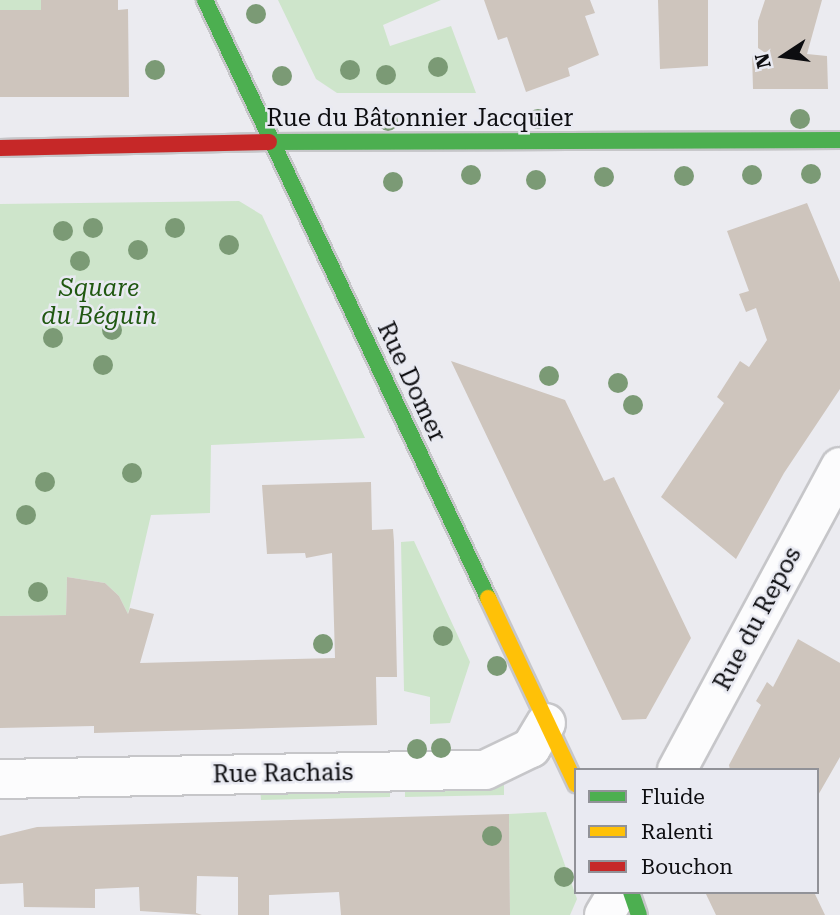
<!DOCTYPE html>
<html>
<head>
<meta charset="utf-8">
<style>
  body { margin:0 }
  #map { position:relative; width:840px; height:915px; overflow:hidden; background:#ebebf0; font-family:"Roboto Serif",serif }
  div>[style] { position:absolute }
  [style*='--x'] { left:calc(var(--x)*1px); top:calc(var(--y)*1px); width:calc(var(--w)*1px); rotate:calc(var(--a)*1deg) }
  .green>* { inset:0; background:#cee5cb }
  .building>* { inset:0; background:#cec5bd }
  .roads { filter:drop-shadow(2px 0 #c6c6c9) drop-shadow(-2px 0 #c6c6c9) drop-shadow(0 2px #c6c6c9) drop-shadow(0 -2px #c6c6c9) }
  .street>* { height:38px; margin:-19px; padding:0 19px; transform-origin:19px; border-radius:19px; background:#fcfcfd }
  .fast>* { height:16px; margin:-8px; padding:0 8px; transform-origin:8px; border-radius:8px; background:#4caf50 }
  .slow>* { height:16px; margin:-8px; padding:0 8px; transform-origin:8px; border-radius:8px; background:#ffc107 }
  .jam>* { height:16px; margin:-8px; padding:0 8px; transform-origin:8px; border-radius:8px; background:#c62828 }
  .trees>* { width:20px; height:20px; margin:-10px; border-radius:50%; background:#7b9a75 }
  span { translate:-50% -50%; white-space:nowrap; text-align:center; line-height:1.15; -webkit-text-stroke:5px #e9eaf2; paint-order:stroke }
  .street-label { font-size:24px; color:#0d0d10 }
  .park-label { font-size:24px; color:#205811; font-style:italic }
  .legend { position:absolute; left:574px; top:768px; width:245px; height:126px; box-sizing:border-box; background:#e9eaf2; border:2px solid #919298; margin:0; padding:9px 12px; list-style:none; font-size:21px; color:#0d0d10 }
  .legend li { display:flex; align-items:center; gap:14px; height:35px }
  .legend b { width:35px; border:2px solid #919298 }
  .north { position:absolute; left:749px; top:21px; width:70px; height:70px; -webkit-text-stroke:5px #e9eaf2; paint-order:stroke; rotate:257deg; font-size:19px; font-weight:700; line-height:28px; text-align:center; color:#0d0d10 }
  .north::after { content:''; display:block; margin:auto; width:24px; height:32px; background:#0d0d10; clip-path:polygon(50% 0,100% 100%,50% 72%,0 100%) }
</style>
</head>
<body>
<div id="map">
  <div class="green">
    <i style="clip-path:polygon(0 0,41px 0,41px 10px,0 10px)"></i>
    <i style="clip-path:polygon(278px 0,441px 0,383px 25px,390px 46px,451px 26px,476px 93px,337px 93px,316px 79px)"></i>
    <i style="clip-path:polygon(239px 201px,262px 215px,365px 438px,211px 445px,210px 513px,151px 515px,128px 614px,119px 596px,105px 583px,67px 577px,66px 615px,0 616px,0 204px)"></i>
    <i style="clip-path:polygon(414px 541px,470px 662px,450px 723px,430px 724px,430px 697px,404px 691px,401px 542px)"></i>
    <i style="clip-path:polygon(504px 781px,504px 795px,405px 797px,405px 784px)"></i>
    <i style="clip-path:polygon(390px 784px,390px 797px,261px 800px,260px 786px)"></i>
    <i style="clip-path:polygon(546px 812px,577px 899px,570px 915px,510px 915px,509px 814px)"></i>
  </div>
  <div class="building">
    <i style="clip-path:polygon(41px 0,118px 0,118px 10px,128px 9px,129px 97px,0 97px,0 10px,41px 10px)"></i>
    <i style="clip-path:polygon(484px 0,590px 0,595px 13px,585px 16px,599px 55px,568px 68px,570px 76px,526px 92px,507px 37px,498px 40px)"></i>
    <i style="clip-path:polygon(658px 0,708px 0,708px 66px,660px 69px)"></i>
    <i style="clip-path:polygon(765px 0,822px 0,807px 54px,827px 56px,828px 89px,753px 89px,752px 54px,767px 54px,758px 48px,758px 21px)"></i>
    <i style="clip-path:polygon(807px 203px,840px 282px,840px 389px,784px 473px,736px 559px,661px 497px,724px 403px,717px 397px,740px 361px,749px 367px,767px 340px,756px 308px,746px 312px,739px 294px,749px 291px,727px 231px)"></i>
    <i style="clip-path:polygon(451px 361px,565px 400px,604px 481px,614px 477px,691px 638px,646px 719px,622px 720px)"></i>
    <i style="clip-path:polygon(371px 482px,372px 530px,393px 529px,394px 542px,397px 677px,376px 677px,377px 725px,94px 733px,94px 726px,0 728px,0 616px,66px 615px,67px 577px,105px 583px,119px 596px,128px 614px,130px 608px,154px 614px,140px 663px,335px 658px,332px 553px,306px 558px,305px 553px,267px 554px,262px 485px)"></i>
    <i style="clip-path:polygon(798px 639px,840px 663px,840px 757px,817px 797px,817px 770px,730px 770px,729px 765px,761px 705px,756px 701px,767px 682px,773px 687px)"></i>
    <i style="clip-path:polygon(509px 814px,510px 915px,341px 915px,339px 892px,269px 895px,269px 915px,238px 915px,238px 877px,197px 876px,196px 913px,202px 915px,140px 911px,139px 887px,95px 889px,95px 908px,24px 907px,23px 883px,0 884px,0 836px,37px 827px)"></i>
    <i style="clip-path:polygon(705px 892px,814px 892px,825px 915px,716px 915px)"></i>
  </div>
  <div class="roads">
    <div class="street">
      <i style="--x:677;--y:770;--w:344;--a:-61.7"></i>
      <i style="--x:0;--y:779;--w:485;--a:-1.1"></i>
      <i style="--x:485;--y:770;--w:51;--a:-25.6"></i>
      <i style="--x:531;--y:748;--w:29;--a:-59"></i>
      <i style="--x:604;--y:915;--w:27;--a:-59"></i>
    </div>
    <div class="fast">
      <i style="--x:205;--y:0;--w:662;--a:64.67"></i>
      <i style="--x:269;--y:142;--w:571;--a:-0.2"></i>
      <i style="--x:631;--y:892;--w:24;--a:71"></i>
    </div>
    <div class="slow">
      <i style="--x:488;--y:598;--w:206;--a:64.7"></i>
    </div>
    <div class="jam">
      <i style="--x:0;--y:148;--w:269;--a:-1.3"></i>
    </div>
  </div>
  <div class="trees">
    <i style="left:256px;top:14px"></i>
    <i style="left:438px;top:67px"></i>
    <i style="left:155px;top:70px"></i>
    <i style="left:350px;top:70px"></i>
    <i style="left:386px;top:75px"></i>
    <i style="left:282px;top:76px"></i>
    <i style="left:538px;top:119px"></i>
    <i style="left:800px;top:119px"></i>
    <i style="left:388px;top:121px"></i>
    <i style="left:811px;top:174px"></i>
    <i style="left:471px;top:175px"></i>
    <i style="left:752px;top:175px"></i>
    <i style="left:684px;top:176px"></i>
    <i style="left:604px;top:177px"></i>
    <i style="left:536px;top:180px"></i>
    <i style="left:393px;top:182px"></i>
    <i style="left:93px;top:228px"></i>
    <i style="left:175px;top:228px"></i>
    <i style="left:63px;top:231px"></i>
    <i style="left:229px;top:245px"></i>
    <i style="left:138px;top:250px"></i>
    <i style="left:80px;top:261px"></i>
    <i style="left:112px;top:330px"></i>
    <i style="left:53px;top:338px"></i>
    <i style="left:103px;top:365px"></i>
    <i style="left:549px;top:376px"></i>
    <i style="left:618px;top:383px"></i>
    <i style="left:633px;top:405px"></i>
    <i style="left:132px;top:473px"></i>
    <i style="left:45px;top:482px"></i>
    <i style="left:26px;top:515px"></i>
    <i style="left:38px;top:592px"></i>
    <i style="left:443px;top:636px"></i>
    <i style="left:323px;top:644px"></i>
    <i style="left:497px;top:666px"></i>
    <i style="left:441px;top:748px"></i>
    <i style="left:417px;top:749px"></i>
    <i style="left:492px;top:836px"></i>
    <i style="left:564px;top:877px"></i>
  </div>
  <div class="street-label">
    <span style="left:420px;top:119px">Rue du Bâtonnier Jacquier</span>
    <span style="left:411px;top:382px;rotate:65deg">Rue Domer</span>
    <span style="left:758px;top:619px;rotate:-62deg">Rue du Repos</span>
    <span style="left:283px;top:774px;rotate:-1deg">Rue Rachais</span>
  </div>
  <div class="park-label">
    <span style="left:99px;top:303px">Square<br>du Béguin</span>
  </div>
  <ul class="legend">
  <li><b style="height:9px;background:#4caf50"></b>Fluide</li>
  <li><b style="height:9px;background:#ffc107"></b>Ralenti</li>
  <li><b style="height:9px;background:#c62828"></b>Bouchon</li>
  </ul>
  <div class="north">N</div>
</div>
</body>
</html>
